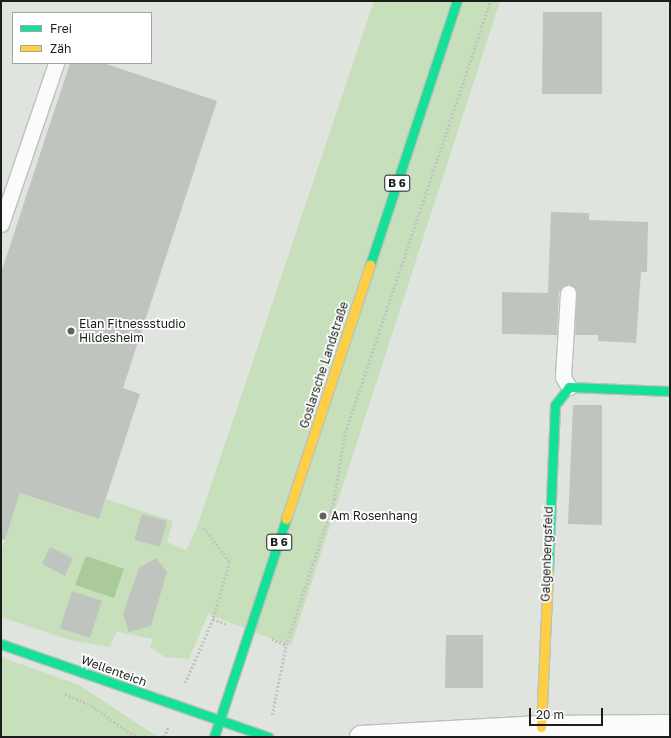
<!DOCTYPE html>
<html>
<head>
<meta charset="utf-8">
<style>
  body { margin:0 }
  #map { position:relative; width:671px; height:738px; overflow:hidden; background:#dfe4de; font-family:"Golos Text",sans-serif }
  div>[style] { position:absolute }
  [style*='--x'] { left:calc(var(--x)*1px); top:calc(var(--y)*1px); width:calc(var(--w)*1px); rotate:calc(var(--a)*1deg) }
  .green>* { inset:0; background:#c7e0bb }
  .water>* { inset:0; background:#aaca9a }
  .building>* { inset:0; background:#c0c4bf }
  .path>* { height:2.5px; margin-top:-1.25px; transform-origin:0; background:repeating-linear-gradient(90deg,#c2c4c1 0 2px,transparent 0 4px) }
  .roads { filter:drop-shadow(1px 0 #bdc1bc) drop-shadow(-1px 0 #bdc1bc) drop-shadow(0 1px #bdc1bc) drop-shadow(0 -1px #bdc1bc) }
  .lane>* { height:15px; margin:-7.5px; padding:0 7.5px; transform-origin:7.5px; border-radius:7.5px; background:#fafbfa }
  .street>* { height:22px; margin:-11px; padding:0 11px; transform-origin:11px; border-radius:11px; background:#fafbfa }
  .fast>* { height:9px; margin:-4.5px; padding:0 4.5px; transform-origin:4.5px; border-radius:4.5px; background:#16e098 }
  .slow>* { height:9px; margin:-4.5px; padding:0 4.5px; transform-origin:4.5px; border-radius:4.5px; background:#ffcf43 }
  .dots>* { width:11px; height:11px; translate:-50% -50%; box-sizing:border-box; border:2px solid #fff; border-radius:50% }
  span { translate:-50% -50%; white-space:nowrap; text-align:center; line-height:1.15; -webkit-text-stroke:3.5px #fff; paint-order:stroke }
  .shield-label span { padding:1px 3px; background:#fff; border:1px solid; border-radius:3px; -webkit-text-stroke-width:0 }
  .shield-label { font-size:11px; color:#1a1d19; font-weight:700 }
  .poi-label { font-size:12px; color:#1a1d19 }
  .left { translate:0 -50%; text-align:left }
  .street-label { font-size:12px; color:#1a1d19 }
  .frame { position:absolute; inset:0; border:2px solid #1a1d19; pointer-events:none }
  .legend { position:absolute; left:12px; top:12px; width:140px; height:52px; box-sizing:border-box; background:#fff; border:1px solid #a3a5a3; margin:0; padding:5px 7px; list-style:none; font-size:12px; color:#1a1d19 }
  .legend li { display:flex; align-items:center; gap:8px; height:20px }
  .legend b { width:20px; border:1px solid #a3a5a3 }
  .scale { position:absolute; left:529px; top:708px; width:74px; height:18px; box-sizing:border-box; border:2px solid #1a1d19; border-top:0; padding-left:5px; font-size:12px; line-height:14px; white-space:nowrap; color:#1a1d19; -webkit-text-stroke:3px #fff; paint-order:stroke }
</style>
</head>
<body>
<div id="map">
  <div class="green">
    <i style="clip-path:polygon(374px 1px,500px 1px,291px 646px,208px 614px,189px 659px,165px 657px,150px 647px,153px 639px,117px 632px,109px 647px,73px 641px,1px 617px,1px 552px,20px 493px,99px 519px,106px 499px,173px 521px,167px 542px,186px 550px,197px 527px)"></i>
    <i style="clip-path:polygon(1px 657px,79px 685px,158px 737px,1px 737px)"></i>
  </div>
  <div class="water">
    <i style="clip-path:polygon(86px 556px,124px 569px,114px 598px,75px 585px)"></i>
  </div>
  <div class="building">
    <i style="clip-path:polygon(543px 12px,602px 12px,602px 94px,542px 94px)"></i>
    <i style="clip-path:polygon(70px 63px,103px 63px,217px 101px,123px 388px,140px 394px,99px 519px,20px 493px,5px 540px,1px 539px,1px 273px)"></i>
    <i style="clip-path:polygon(551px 212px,589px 213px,589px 220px,648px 222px,647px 272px,641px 272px,636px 343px,598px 341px,598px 335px,575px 335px,577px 293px,569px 284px,559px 292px,557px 335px,502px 334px,502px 292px,548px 293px)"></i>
    <i style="clip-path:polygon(573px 405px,602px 405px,602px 525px,568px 524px)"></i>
    <i style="clip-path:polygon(142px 514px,167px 521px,160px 547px,134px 540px)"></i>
    <i style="clip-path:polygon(50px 547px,73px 558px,65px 576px,42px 564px)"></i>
    <i style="clip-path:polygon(156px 558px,167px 572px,151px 626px,129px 632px,123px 614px,139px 568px)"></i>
    <i style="clip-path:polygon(72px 591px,102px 601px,90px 638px,60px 628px)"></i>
    <i style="clip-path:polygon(446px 635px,483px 635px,483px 688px,445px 688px)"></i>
  </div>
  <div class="path">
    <i style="--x:204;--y:528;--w:43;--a:52.6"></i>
    <i style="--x:230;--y:562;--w:59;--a:106.6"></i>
    <i style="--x:272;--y:639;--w:15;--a:23"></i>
    <i style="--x:185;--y:683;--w:70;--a:-66.4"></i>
    <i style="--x:213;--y:619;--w:15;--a:20"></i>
    <i style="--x:65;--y:694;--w:28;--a:23"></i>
    <i style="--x:91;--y:705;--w:55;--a:35.4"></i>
    <i style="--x:272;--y:715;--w:71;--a:-78.7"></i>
    <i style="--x:286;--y:645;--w:153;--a:-71.7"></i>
    <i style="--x:334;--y:500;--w:68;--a:-80.7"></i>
    <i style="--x:345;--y:433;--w:456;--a:-71.4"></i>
    <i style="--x:164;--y:737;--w:11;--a:-68"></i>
  </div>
  <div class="roads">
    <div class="lane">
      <i style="--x:1;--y:224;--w:170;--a:-71.1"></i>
      <i style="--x:568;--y:293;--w:84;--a:93.4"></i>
      <i style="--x:563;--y:377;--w:12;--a:59"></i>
    </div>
    <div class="street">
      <i style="--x:361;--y:737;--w:180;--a:-3.2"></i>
      <i style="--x:541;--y:727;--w:129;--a:-0.4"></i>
    </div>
    <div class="fast">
      <i style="--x:370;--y:265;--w:278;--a:-71.8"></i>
      <i style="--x:548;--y:572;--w:167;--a:-87.6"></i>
      <i style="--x:555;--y:405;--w:23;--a:-52"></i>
      <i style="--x:569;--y:387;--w:101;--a:2.3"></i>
      <i style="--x:1;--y:644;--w:283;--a:19.2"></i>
      <i style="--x:214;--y:737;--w:230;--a:-71.7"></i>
    </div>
    <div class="slow">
      <i style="--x:286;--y:519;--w:268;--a:-71.7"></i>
      <i style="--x:541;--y:727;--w:155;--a:-87.4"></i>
    </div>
  </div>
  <div class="dots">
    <i style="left:71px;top:331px;background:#5f635e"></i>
    <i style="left:323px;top:516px;background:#5f635e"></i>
  </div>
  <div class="shield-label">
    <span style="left:397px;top:183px">B 6</span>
    <span style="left:279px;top:542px">B 6</span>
  </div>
  <div class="poi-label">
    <span class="left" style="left:79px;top:331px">Elan Fitnessstudio<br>Hildesheim</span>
    <span class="left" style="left:331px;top:516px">Am Rosenhang</span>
  </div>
  <div class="street-label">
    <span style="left:324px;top:365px;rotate:-72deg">Goslarsche Landstraße</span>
    <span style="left:547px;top:554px;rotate:-88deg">Galgenbergsfeld</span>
    <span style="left:114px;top:671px;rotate:20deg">Wellenteich</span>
  </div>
  <div class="frame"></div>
  <ul class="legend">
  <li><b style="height:5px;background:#16e098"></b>Frei</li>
  <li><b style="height:5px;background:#ffcf43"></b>Zäh</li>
  </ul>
  <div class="scale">20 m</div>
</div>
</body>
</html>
